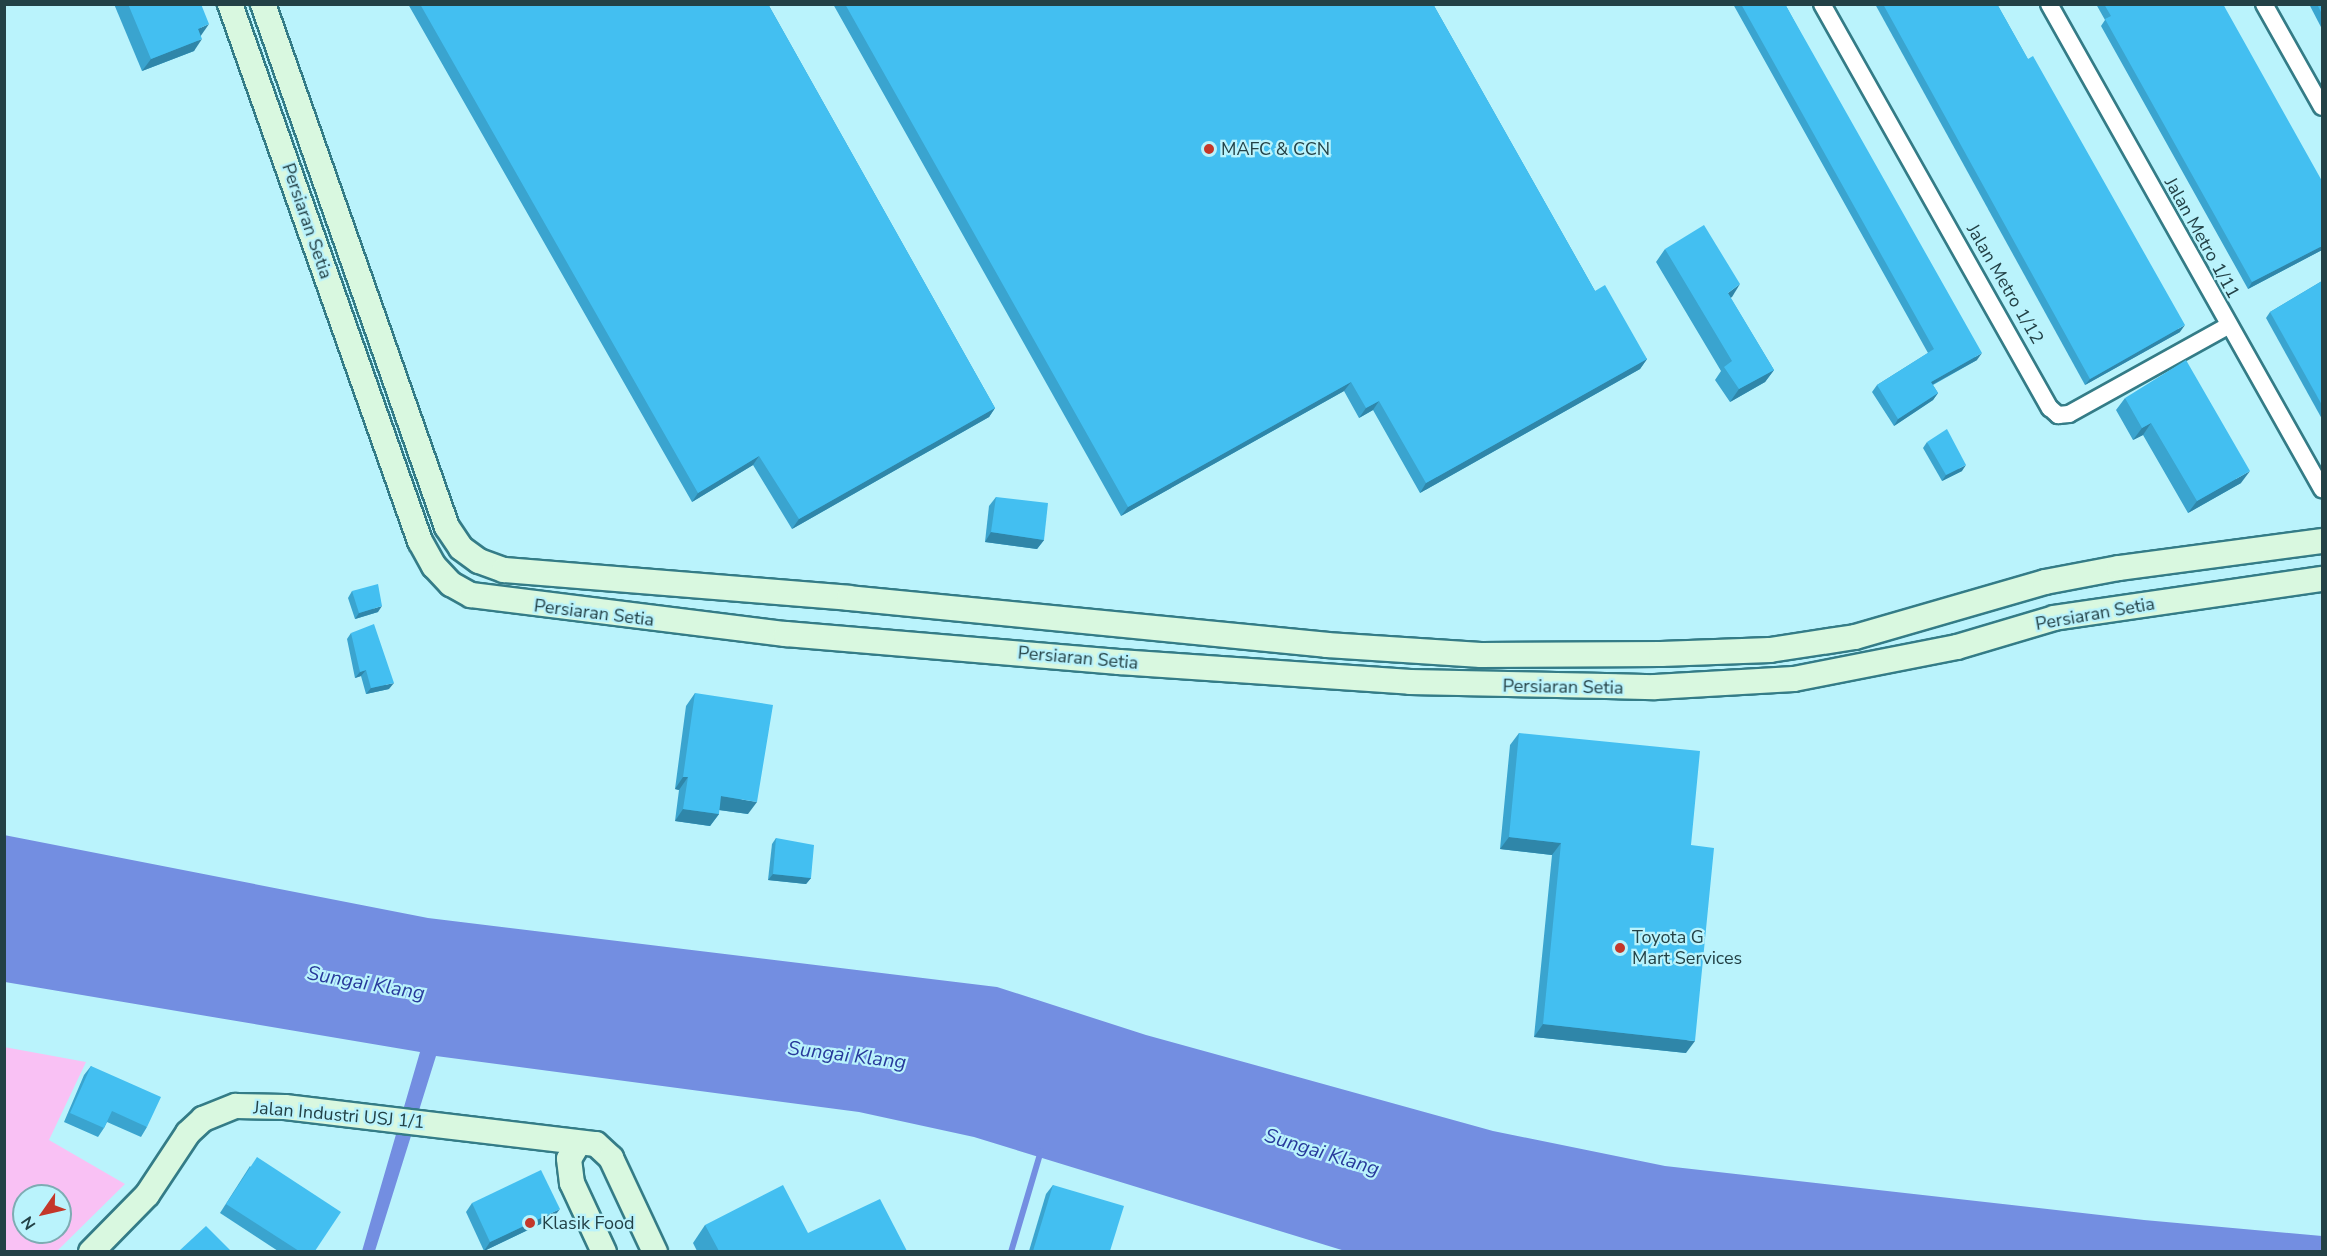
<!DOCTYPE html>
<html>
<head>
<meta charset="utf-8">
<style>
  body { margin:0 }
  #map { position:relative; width:2327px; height:1256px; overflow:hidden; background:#baf3fc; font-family:"Nunito Sans",sans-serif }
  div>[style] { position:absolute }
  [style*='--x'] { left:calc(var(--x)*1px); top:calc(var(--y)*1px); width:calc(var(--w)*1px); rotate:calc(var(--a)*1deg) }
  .green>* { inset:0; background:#f9c1f4 }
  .water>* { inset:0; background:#738ee1 }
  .stream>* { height:6px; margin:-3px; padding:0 3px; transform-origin:3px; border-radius:3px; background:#738ee1 }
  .roads { filter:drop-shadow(2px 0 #347c87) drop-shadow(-2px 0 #347c87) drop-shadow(0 2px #347c87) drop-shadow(0 -2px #347c87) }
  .street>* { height:16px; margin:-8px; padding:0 8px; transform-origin:8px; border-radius:8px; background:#fff }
  .secondary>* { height:24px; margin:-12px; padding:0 12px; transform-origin:12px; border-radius:12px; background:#d9f8e0 }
  .wall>* { inset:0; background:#3aa4cf }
  .shaded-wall>* { inset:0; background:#2f86a9 }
  .building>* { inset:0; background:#43bff1 }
  .dots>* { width:16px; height:16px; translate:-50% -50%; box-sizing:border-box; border:3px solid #baf3fc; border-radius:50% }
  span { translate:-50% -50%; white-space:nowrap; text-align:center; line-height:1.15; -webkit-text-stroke:4.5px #baf3fc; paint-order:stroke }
  .poi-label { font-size:18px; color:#234146 }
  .left { translate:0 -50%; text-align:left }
  .street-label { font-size:18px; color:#234146 }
  .water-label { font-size:20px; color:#283a9b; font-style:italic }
  .frame { position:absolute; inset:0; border:6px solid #234146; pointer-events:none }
  .north { position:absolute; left:12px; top:1184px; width:60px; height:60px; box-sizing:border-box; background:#baf3fc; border:2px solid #7eacb3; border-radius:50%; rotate:236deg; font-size:16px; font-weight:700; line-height:24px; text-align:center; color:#234146 }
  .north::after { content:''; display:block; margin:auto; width:21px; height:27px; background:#c4372a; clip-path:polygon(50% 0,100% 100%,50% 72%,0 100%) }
</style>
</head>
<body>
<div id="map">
  <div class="green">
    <i style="clip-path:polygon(evenodd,4px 1047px,86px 1062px,49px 1140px,125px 1184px,57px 1251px,5px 1251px,4px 1047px,24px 1196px,60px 1196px,60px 1232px,24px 1232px,24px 1196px)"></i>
  </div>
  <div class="water">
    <i style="clip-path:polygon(4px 835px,428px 918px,997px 987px,1146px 1035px,1493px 1131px,1665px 1166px,2144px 1220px,2322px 1236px,2322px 1251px,1345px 1251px,974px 1137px,859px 1112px,436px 1056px,375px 1251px,362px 1251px,420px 1052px,5px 982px)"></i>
  </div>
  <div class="stream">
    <i style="--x:1011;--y:1252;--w:105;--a:-73.5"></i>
  </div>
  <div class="roads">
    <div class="street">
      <i style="--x:1822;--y:4;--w:464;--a:60.6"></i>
      <i style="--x:2050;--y:408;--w:11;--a:41"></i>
      <i style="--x:2058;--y:415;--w:11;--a:-5"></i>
      <i style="--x:2069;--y:414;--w:182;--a:-29"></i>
      <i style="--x:2049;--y:4;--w:557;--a:60.63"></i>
      <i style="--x:2264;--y:4;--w:118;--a:60.6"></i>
    </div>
    <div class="secondary">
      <i style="--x:230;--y:4;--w:570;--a:70.52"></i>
      <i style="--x:420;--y:541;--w:29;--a:61"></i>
      <i style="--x:434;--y:566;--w:25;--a:47"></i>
      <i style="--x:451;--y:584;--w:23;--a:29"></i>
      <i style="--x:471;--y:595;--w:317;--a:7.1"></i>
      <i style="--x:786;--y:634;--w:334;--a:4.8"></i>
      <i style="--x:1119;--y:662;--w:292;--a:3.9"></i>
      <i style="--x:1410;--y:682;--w:245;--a:1.2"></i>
      <i style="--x:1655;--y:687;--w:139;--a:-3.3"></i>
      <i style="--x:1794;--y:679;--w:166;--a:-11.1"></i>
      <i style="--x:1957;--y:647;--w:101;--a:-16.6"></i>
      <i style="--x:2054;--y:618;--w:271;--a:-8.3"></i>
      <i style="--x:263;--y:4;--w:554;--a:70.62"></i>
      <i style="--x:447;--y:527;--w:25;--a:56"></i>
      <i style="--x:461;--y:548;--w:22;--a:36"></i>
      <i style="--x:479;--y:561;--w:27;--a:20"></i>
      <i style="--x:504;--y:570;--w:346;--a:4.6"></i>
      <i style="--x:849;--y:598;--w:480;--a:5.6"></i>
      <i style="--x:1327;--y:645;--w:154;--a:3.7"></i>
      <i style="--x:1481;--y:655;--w:180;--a:-0.3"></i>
      <i style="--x:1661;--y:654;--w:109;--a:-2.1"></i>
      <i style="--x:1770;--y:650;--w:86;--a:-8.7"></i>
      <i style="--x:1855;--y:637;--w:198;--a:-16.1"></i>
      <i style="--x:2045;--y:582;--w:75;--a:-10.7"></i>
      <i style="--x:2119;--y:568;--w:205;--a:-7.6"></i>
      <i style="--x:578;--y:1144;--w:17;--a:121"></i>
      <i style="--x:569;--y:1159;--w:24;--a:83"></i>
      <i style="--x:572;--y:1183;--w:76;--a:65.1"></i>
      <i style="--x:91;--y:1252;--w:80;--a:-45.5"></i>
      <i style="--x:147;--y:1195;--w:74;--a:-56.5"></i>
      <i style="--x:188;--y:1133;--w:21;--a:-43"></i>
      <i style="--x:203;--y:1119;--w:35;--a:-22"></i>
      <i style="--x:236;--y:1106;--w:49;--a:1.2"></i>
      <i style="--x:285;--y:1107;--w:313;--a:6.8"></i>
      <i style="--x:596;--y:1144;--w:21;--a:43"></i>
      <i style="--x:611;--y:1158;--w:104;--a:64.9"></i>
    </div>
  </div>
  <div class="wall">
    <i style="clip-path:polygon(114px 4px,201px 4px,201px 35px,194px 51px,142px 71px)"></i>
    <i style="clip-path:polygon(408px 4px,768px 4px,995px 408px,989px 417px,792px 529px,753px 465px,692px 502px)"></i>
    <i style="clip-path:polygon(833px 4px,1433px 4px,1595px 291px,1647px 359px,1640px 369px,1420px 493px,1373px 410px,1359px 418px,1344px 391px,1121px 516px)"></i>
    <i style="clip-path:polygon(1733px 4px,1785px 4px,1977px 360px,1933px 385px,1938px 393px,1933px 400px,1894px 426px,1872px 392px,1877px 385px,1928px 353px)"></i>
    <i style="clip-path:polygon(1875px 4px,1997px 4px,2180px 332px,2085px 385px)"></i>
    <i style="clip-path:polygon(2096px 4px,2223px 4px,2322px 250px,2248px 289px,2101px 26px,2105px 20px)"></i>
    <i style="clip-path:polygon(2309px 4px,2322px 4px,2322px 29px)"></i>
    <i style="clip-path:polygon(1665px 249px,1732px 297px,1730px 297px,1774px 370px,1765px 382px,1730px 402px,1715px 380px,1721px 371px,1656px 262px)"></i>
    <i style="clip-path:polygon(2322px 281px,2322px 419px,2266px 318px,2270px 312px)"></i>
    <i style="clip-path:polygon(2125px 398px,2241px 483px,2188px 513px,2143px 435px,2133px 440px,2116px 410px)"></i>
    <i style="clip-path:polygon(1927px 442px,1962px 471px,1942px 481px,1923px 448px)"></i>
    <i style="clip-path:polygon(996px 497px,1044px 540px,1037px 549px,985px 542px,989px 506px)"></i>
    <i style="clip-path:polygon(352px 591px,378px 612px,355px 619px,348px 598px)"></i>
    <i style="clip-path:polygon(351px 633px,389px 689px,366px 694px,361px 676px,355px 678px,347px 639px)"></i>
    <i style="clip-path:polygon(695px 693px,748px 814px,719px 810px,719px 814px,710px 826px,675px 821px,679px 790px,675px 789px,686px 706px)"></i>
    <i style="clip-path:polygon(1519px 733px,1691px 845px,1686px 1053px,1534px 1037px,1552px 855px,1500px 849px,1510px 745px)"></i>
    <i style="clip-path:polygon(776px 838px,811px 878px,806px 884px,768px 880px,772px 844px)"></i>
    <i style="clip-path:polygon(91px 1066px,147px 1127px,141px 1137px,107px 1122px,104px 1128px,98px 1137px,64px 1122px,84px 1075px)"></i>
    <i style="clip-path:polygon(250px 1166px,315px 1251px,278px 1251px,220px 1213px)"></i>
    <i style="clip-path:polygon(1053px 1185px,1110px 1251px,1029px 1251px,1046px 1194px)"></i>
    <i style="clip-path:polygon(472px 1203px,553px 1218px,484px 1251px,466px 1212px)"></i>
    <i style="clip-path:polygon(705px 1225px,808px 1233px,907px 1251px,697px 1251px,693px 1243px)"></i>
  </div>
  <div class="shaded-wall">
    <i style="clip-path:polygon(209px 24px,200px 37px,198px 29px)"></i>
    <i style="clip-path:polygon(202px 39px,194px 51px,142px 71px,151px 59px)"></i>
    <i style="clip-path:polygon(2322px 246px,2322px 250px,2248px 289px,2252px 282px)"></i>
    <i style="clip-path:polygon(1740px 284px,1732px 297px,1719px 305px,1728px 293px)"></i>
    <i style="clip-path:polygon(2185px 325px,2180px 332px,2085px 385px,2090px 379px)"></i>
    <i style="clip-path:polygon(1982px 353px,1977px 360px,1926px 388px,1931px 382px)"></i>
    <i style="clip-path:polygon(1647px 359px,1640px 369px,1420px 493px,1426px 483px)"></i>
    <i style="clip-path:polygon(1774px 370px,1765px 382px,1730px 402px,1739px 389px)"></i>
    <i style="clip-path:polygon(1351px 382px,1344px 391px,1121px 516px,1128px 507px)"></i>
    <i style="clip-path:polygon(1938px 393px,1933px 400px,1894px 426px,1898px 419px)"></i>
    <i style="clip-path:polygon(1379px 401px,1373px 410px,1359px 418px,1366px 408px)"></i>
    <i style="clip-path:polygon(995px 408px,989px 417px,792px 529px,799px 519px)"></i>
    <i style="clip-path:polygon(2151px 423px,2143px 435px,2133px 440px,2142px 428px)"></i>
    <i style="clip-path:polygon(759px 456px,753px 465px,692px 502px,698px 493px)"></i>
    <i style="clip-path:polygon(1966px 465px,1962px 471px,1942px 481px,1946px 475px)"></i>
    <i style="clip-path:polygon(2250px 471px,2241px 483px,2188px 513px,2197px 501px)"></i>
    <i style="clip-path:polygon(991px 532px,1044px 540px,1037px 549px,985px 542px)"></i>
    <i style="clip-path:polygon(382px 606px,378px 612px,355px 619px,359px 613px)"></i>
    <i style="clip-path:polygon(366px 670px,361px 676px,355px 678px,360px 672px)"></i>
    <i style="clip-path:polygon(394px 683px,389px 689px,366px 694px,371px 688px)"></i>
    <i style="clip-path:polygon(683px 777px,688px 777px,679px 790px,675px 789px)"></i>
    <i style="clip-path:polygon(721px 796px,757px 802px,748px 814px,712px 809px)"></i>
    <i style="clip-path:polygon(683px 809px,719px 814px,710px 826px,675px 821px)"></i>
    <i style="clip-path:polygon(1509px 837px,1561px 843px,1552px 855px,1500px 849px)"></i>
    <i style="clip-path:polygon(773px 874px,811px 878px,806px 884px,768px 880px)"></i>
    <i style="clip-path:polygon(1543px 1024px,1695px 1041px,1686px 1053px,1534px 1037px)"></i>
    <i style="clip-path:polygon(560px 1209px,553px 1218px,484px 1251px,490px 1242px)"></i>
  </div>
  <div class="building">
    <i style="clip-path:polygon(128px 4px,201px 4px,209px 24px,198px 29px,202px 39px,151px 59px)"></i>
    <i style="clip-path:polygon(420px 4px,768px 4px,995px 408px,799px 519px,759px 456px,698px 493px)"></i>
    <i style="clip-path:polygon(845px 4px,1433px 4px,1595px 291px,1605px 285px,1647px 359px,1426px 483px,1379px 401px,1366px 408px,1351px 382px,1128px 507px)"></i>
    <i style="clip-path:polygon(1741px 4px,1785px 4px,1982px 353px,1931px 382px,1938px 393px,1898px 419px,1877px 385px,1934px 349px)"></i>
    <i style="clip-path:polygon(1883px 4px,1997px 4px,2028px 59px,2033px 56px,2185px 325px,2090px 379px)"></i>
    <i style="clip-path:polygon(2104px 4px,2223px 4px,2322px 181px,2322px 246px,2252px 282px,2105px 19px,2111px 16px)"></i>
    <i style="clip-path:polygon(2317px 4px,2322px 4px,2322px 14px)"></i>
    <i style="clip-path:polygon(1704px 225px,1740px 284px,1728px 293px,1774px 370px,1739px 389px,1724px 367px,1732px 361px,1665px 249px)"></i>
    <i style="clip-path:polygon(2322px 281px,2322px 405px,2270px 312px)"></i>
    <i style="clip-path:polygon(2186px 360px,2250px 471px,2197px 501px,2151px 423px,2142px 428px,2125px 398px)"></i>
    <i style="clip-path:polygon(1947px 429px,1966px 465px,1946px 475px,1927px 442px)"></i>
    <i style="clip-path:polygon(996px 497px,1048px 503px,1044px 540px,991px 532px)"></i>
    <i style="clip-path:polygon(378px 584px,382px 606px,359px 613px,352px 591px)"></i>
    <i style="clip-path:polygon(374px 624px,394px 683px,371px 688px,366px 670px,360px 672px,351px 633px)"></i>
    <i style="clip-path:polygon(695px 693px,773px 705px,757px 802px,721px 796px,719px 814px,683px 809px,688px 777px,683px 777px)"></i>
    <i style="clip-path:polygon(1519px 733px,1700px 751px,1691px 845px,1714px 848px,1695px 1041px,1543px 1024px,1561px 843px,1509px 837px)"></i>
    <i style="clip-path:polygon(776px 838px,814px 845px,811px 878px,773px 874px)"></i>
    <i style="clip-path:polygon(91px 1066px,161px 1097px,147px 1127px,112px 1111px,104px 1128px,70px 1113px)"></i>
    <i style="clip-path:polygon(257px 1157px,341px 1212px,315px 1251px,299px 1251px,226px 1204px)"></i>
    <i style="clip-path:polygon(541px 1170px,560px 1209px,490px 1242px,472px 1203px)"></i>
    <i style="clip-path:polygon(783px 1185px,808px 1233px,880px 1199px,907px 1251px,719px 1251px,705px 1225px)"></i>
    <i style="clip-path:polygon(1053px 1185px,1124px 1206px,1110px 1251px,1033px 1251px)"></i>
    <i style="clip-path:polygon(206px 1226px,231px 1251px,179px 1251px)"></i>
  </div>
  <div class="dots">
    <i style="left:1209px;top:149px;background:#c4372a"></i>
    <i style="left:1620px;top:948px;background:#c4372a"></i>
    <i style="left:530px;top:1223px;background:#c4372a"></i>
  </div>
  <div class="poi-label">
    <span class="left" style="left:1221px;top:149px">MAFC &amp; CCN</span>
    <span class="left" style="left:1632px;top:948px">Toyota G<br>Mart Services</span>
    <span class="left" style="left:542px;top:1223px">Klasik Food</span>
  </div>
  <div class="street-label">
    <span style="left:307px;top:221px;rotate:71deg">Persiaran Setia</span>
    <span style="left:2202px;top:238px;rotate:61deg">Jalan Metro 1/11</span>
    <span style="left:2005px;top:284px;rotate:60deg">Jalan Metro 1/12</span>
    <span style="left:594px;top:613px;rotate:7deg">Persiaran Setia</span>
    <span style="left:2095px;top:614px;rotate:-10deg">Persiaran Setia</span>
    <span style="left:1078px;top:658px;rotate:5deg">Persiaran Setia</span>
    <span style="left:1563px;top:687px;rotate:1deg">Persiaran Setia</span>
    <span style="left:339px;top:1115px;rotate:5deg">Jalan Industri USJ 1/1</span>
  </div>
  <div class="water-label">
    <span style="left:366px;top:983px;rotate:10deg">Sungai Klang</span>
    <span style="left:847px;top:1055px;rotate:7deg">Sungai Klang</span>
    <span style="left:1322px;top:1152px;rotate:17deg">Sungai Klang</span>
  </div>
  <div class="frame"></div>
  <div class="north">N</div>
</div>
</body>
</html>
